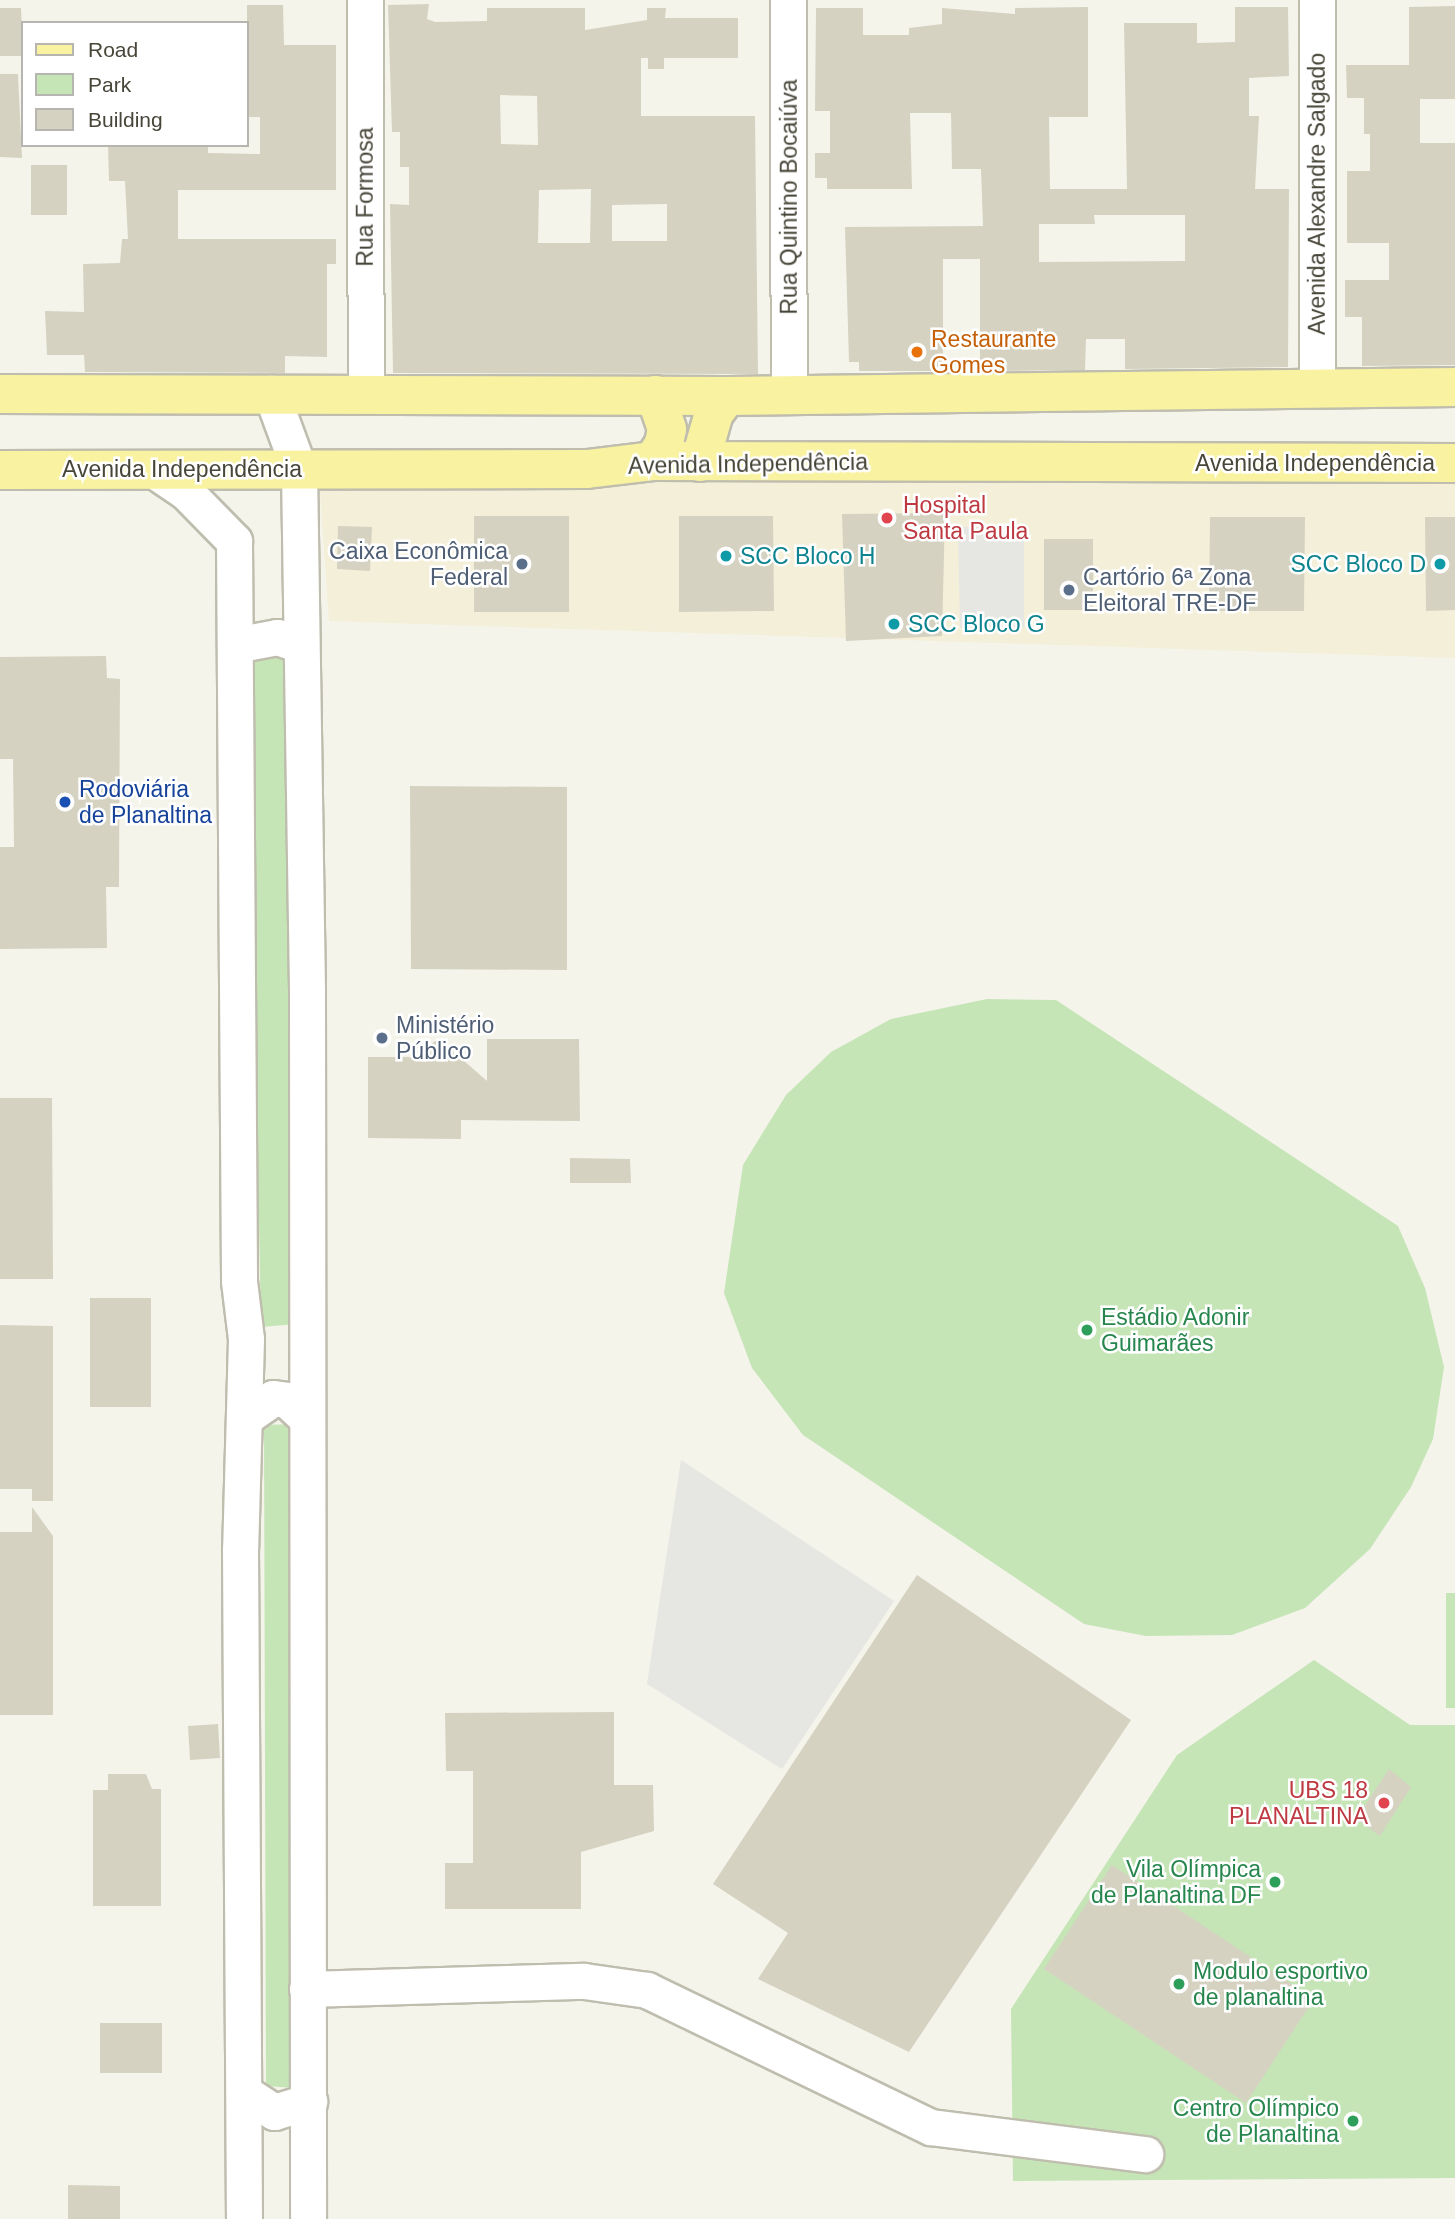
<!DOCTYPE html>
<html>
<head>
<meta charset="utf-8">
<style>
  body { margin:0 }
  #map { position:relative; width:1455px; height:2219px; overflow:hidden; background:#f4f4eb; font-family:Arial,sans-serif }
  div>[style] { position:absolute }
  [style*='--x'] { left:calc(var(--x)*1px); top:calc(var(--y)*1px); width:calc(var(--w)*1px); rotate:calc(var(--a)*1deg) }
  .commercial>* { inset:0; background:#f4efd8 }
  .green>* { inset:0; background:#c6e5b7 }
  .parking>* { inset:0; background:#e6e6e2 }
  .building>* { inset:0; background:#d5d2c1 }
  .roads { filter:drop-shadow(2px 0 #bfbdae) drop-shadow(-2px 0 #bfbdae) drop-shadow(0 2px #bfbdae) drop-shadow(0 -2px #bfbdae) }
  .minor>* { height:35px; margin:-17.5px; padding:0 17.5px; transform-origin:17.5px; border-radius:17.5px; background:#fff }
  .major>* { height:38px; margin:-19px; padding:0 19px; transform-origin:19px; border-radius:19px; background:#f8f2a1 }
  .dots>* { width:19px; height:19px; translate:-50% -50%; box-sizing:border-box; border:4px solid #fff; border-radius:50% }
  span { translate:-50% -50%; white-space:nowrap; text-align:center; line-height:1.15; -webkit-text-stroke:5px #fff; paint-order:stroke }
  .street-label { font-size:23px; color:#484639 }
  .food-label { font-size:23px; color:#c56008 }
  .left { translate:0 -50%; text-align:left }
  .health-label { font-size:23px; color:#be3a42 }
  .right { translate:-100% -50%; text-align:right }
  .service-label { font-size:23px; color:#4e5e75 }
  .culture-label { font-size:23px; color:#0d838f }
  .transit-label { font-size:23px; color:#164399 }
  .leisure-label { font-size:23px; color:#27864d }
  .legend { position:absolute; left:21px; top:21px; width:228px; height:126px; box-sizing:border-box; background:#fff; border:2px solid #b6b5b0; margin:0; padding:9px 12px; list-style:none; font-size:21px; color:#484639 }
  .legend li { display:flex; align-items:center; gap:14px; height:35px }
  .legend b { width:35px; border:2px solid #b6b5b0 }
</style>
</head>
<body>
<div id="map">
  <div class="commercial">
    <i style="clip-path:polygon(1455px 475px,1455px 658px,329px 621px,319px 478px)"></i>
  </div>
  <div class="green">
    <i style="clip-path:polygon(248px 655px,288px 655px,296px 1324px,261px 1327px)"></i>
    <i style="clip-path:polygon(987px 999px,1056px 1000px,1398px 1226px,1425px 1288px,1444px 1367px,1433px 1439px,1411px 1487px,1370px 1549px,1305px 1608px,1232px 1635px,1146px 1636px,1084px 1624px,803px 1435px,752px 1368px,724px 1293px,743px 1165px,786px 1095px,831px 1052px,891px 1019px)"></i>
    <i style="clip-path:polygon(295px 1424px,295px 2088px,266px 2086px,264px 1425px)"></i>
    <i style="clip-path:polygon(1446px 1593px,1455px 1593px,1455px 1708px,1446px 1708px)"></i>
    <i style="clip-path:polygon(1314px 1660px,1410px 1725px,1455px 1725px,1455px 2178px,1013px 2181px,1011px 2009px,1177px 1755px)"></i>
  </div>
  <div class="parking">
    <i style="clip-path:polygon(958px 527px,1024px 528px,1024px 627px,960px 628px)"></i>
    <i style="clip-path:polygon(681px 1460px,894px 1601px,782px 1769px,647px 1684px)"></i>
  </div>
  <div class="building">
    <i style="clip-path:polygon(evenodd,429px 4px,427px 19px,435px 22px,487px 21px,487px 8px,585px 8px,585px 30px,647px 20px,647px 8px,666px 8px,665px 18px,738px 18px,738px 58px,664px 58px,664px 69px,648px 69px,648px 58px,641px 58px,641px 116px,755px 116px,758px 374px,393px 373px,390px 204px,409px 205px,409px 167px,400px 167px,400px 132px,392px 132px,388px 5px,429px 4px,500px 95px,537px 96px,538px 145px,501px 144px,500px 95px,429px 4px,591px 189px,590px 243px,538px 243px,539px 190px,591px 189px,429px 4px,667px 204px,667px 241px,612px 241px,612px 205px,667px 204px)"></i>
    <i style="clip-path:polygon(247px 5px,283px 5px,284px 45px,336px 45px,336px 190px,178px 190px,178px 239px,336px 239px,336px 264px,327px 264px,327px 357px,285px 356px,285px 373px,85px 372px,84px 355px,47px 355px,45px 311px,84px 312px,83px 264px,120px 263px,122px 239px,128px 239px,125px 181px,109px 181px,108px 145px,208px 145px,208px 153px,260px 154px,260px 117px,247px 117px)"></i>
    <i style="clip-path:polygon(1455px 6px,1455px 99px,1420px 99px,1420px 143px,1455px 143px,1455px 365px,1362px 366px,1362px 317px,1345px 317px,1345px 280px,1389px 280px,1389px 243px,1347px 243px,1347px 171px,1370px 171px,1370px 134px,1364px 134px,1364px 98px,1347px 98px,1346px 65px,1409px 65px,1409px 7px)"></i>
    <i style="clip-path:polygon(evenodd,1088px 7px,1088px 117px,1049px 117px,1050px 189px,1127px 189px,1124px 23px,1197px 23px,1197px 43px,1235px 42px,1235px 7px,1288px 7px,1289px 76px,1249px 78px,1249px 116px,1259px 116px,1255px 189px,1289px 189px,1288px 367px,1125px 369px,1125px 339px,1086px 339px,1085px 370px,980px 371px,980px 259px,943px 259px,943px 371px,859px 371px,859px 362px,849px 362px,845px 227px,983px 226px,981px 169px,952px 169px,951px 113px,910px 113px,912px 189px,827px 189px,827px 178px,815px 178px,815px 153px,830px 153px,830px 111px,815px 111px,816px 8px,863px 8px,863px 35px,909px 35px,909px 28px,942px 24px,942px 8px,1015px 14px,1015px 8px,1088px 7px,1094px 215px,1185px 215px,1185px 261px,1039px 262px,1039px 224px,1095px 224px,1094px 215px)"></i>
    <i style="clip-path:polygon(0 8px,21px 8px,23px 56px,0 56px)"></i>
    <i style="clip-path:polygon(0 74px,18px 74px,22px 158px,0 157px)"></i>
    <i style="clip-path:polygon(31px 165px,67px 165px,67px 215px,31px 215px)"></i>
    <i style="clip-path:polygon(945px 513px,942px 636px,846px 641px,842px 514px)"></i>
    <i style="clip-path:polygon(474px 516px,569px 516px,569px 612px,474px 612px)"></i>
    <i style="clip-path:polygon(679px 516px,773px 516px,774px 611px,679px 612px)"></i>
    <i style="clip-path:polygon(1210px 517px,1305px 517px,1304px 611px,1209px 611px)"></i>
    <i style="clip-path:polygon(1425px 517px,1455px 517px,1455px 610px,1426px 611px)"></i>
    <i style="clip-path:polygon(338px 526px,372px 527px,370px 571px,337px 569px)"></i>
    <i style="clip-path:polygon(1044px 539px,1093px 539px,1093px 610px,1044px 610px)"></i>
    <i style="clip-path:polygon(106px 656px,107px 678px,120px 679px,119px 887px,106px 887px,107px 948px,0 949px,0 847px,14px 847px,13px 759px,0 759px,0 657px)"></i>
    <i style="clip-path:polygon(410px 786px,567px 787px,567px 970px,411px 969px)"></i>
    <i style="clip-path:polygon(487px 1039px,579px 1039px,580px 1121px,461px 1120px,461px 1139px,368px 1138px,368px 1057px,416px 1057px,435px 1041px,447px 1046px,487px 1081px)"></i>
    <i style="clip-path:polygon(0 1098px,52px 1098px,53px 1279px,0 1279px)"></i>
    <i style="clip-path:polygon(570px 1158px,630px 1159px,631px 1183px,570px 1183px)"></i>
    <i style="clip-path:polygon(90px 1298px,151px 1298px,151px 1407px,90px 1407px)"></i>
    <i style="clip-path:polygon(0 1325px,53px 1326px,53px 1501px,32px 1501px,32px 1489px,0 1489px)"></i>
    <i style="clip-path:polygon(32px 1507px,53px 1536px,53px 1715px,0 1715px,0 1532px,32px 1532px)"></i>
    <i style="clip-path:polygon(917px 1575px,1131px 1720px,909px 2052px,758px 1979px,788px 1933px,713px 1884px)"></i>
    <i style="clip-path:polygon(614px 1712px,614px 1785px,653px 1785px,654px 1831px,581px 1852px,581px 1909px,445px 1909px,445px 1863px,473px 1863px,473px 1771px,446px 1771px,445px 1713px)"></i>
    <i style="clip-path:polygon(218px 1724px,220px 1758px,190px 1760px,188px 1726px)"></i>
    <i style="clip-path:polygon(1389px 1769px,1411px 1787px,1380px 1836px,1356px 1819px)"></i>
    <i style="clip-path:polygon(108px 1774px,146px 1774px,152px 1789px,161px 1789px,161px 1906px,93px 1906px,93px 1790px,108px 1790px)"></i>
    <i style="clip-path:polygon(1112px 1865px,1314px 1999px,1246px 2103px,1044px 1969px)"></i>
    <i style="clip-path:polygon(100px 2023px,162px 2023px,162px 2073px,100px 2073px)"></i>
    <i style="clip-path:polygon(68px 2185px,120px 2186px,120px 2219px,68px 2219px)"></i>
  </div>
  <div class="roads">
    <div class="minor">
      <i style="--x:365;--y:0;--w:393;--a:89.9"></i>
      <i style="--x:788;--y:0;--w:393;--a:89.9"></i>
      <i style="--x:1317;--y:0;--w:387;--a:90"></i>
      <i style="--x:271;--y:393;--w:81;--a:69.8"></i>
      <i style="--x:299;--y:469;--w:523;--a:89.12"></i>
      <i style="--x:307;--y:992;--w:1227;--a:89.95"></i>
      <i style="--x:152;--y:469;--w:41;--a:34.1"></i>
      <i style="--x:186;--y:492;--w:69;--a:45.6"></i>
      <i style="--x:234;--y:541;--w:740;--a:89.61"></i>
      <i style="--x:239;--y:1281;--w:58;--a:83.1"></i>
      <i style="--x:246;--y:1339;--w:210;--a:91.6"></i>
      <i style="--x:240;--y:1549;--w:670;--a:89.66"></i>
      <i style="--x:235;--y:645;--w:43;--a:-10.8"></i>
      <i style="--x:277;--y:637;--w:24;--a:19"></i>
      <i style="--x:246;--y:1417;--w:33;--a:-35"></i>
      <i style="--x:273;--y:1398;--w:14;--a:8"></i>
      <i style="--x:287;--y:1400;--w:26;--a:43"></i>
      <i style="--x:307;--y:1989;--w:277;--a:-1.7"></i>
      <i style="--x:584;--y:1981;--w:64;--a:8.1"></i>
      <i style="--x:647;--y:1990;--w:315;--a:25.8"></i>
      <i style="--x:931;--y:2127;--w:216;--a:7.2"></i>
      <i style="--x:245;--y:2093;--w:35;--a:33"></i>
      <i style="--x:274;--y:2112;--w:37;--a:-17"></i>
    </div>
    <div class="major">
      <i style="--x:0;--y:394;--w:727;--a:0.16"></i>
      <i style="--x:727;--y:396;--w:728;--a:-0.71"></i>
      <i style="--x:653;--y:461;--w:20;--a:-57"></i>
      <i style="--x:664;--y:444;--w:15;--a:-79"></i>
      <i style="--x:667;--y:429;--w:36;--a:-109"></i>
      <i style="--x:700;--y:462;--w:51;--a:-74.1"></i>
      <i style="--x:714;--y:413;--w:21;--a:-53"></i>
      <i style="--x:0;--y:470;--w:587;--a:-0.1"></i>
      <i style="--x:587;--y:469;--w:66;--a:-6.9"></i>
      <i style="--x:653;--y:461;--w:802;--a:0.14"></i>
    </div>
  </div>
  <div class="dots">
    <i style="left:917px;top:352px;background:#e8710a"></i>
    <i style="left:887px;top:518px;background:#e0444e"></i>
    <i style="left:726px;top:556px;background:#0f9aa8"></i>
    <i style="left:522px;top:564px;background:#5c6f8a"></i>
    <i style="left:1440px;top:564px;background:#0f9aa8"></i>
    <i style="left:1069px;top:590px;background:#5c6f8a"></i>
    <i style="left:894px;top:624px;background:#0f9aa8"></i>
    <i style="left:65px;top:802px;background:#1a4fb4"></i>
    <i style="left:382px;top:1038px;background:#5c6f8a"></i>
    <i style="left:1087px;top:1330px;background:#2e9e5b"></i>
    <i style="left:1384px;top:1803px;background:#e0444e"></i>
    <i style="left:1275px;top:1882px;background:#2e9e5b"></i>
    <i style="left:1179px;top:1984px;background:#2e9e5b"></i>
    <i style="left:1353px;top:2121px;background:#2e9e5b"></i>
  </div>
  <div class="street-label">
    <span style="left:1317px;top:194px;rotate:-90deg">Avenida Alexandre Salgado</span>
    <span style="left:365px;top:197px;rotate:-90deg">Rua Formosa</span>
    <span style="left:789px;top:197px;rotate:-90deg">Rua Quintino Bocaiúva</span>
    <span style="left:1315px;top:463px">Avenida Independência</span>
    <span style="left:748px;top:464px;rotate:-1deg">Avenida Independência</span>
    <span style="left:182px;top:469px">Avenida Independência</span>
  </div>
  <div class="food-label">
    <span class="left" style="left:931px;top:352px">Restaurante<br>Gomes</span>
  </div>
  <div class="health-label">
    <span class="left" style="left:903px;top:518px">Hospital<br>Santa Paula</span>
    <span class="right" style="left:1368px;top:1803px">UBS 18<br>PLANALTINA</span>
  </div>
  <div class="service-label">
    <span class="right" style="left:508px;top:564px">Caixa Econômica<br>Federal</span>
    <span class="left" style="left:1083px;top:590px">Cartório 6ª Zona<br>Eleitoral TRE-DF</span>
    <span class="left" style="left:396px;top:1038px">Ministério<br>Público</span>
  </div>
  <div class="culture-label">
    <span class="left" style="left:740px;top:556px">SCC Bloco H</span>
    <span class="right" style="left:1426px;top:564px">SCC Bloco D</span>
    <span class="left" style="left:908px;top:624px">SCC Bloco G</span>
  </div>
  <div class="transit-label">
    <span class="left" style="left:79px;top:802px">Rodoviária<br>de Planaltina</span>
  </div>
  <div class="leisure-label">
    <span class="left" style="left:1101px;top:1330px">Estádio Adonir<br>Guimarães</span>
    <span class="right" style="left:1261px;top:1882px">Vila Olímpica<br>de Planaltina DF</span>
    <span class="left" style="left:1193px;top:1984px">Modulo esportivo<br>de planaltina</span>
    <span class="right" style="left:1339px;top:2121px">Centro Olímpico<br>de Planaltina</span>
  </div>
  <ul class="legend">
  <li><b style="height:9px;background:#f8f2a1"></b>Road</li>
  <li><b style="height:19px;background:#c6e5b7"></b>Park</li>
  <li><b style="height:19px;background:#d5d2c1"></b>Building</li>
  </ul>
</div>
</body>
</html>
